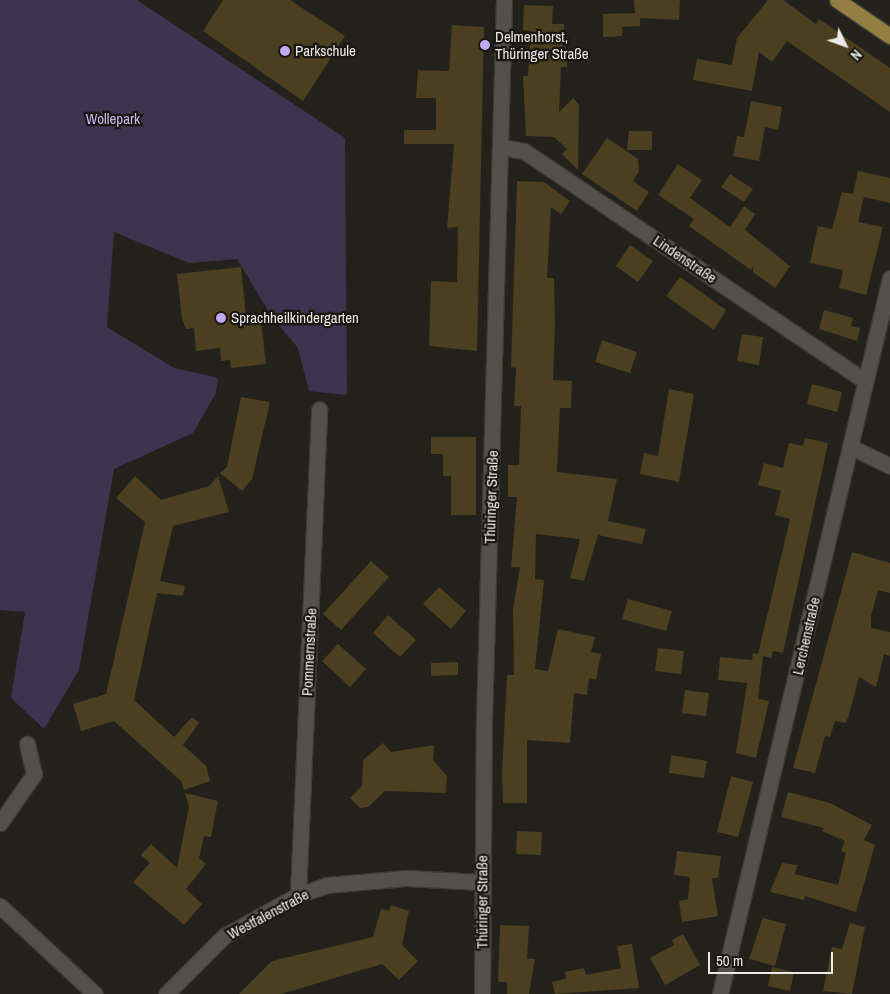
<!DOCTYPE html>
<html>
<head>
<meta charset="utf-8">
<style>
  body { margin:0 }
  #map { position:relative; width:890px; height:994px; overflow:hidden; background:#23211b; font-family:"Archivo Narrow",sans-serif }
  div>[style] { position:absolute }
  [style*='--x'] { left:calc(var(--x)*1px); top:calc(var(--y)*1px); width:calc(var(--w)*1px); rotate:calc(var(--a)*1deg) }
  .green>* { inset:0; background:#3c334f }
  .building>* { inset:0; background:#4b3f20 }
  .roads { filter:drop-shadow(1px 0 #3d3b37) drop-shadow(-1px 0 #3d3b37) drop-shadow(0 1px #3d3b37) drop-shadow(0 -1px #3d3b37) }
  .minor>* { height:15px; margin:-7.5px; padding:0 7.5px; transform-origin:7.5px; border-radius:7.5px; background:#53514a }
  .major>* { height:15px; margin:-7.5px; padding:0 7.5px; transform-origin:7.5px; border-radius:7.5px; background:#937f42 }
  .dots>* { width:14px; height:14px; translate:-50% -50%; box-sizing:border-box; border:2px solid #1a1712; border-radius:50% }
  span { translate:-50% -50%; white-space:nowrap; text-align:center; line-height:1.15; -webkit-text-stroke:4.5px #1a1712; paint-order:stroke }
  .poi-label { font-size:15px; color:#eae9e5 }
  .left { translate:0 -50%; text-align:left }
  .park-label { font-size:15px; color:#c9b8f0 }
  .street-label { font-size:15px; color:#eae9e5 }
  .north { position:absolute; left:820px; top:20px; width:50px; height:50px; -webkit-text-stroke:4px #1a1712; paint-order:stroke; rotate:132deg; font-size:14px; font-weight:700; line-height:20px; text-align:center; color:#eae9e5 }
  .north::after { content:''; display:block; margin:auto; width:18px; height:22px; background:#eae9e5; clip-path:polygon(50% 0,100% 100%,50% 72%,0 100%) }
  .scale { position:absolute; left:708px; top:952px; width:125px; height:22px; box-sizing:border-box; border:2px solid #eae9e5; border-top:0; padding-left:6px; font-size:15px; line-height:18px; white-space:nowrap; color:#eae9e5; -webkit-text-stroke:4px #1a1712; paint-order:stroke }
</style>
</head>
<body>
<div id="map">
  <div class="green">
    <i style="clip-path:polygon(0 0,137px 0,345px 138px,347px 395px,309px 391px,298px 348px,272px 317px,237px 259px,189px 263px,114px 232px,107px 327px,174px 368px,218px 378px,216px 393px,193px 433px,114px 469px,79px 670px,44px 729px,11px 698px,25px 612px,0 610px)"></i>
  </div>
  <div class="building">
    <i style="clip-path:polygon(223px 0,290px 0,345px 36px,303px 101px,203px 31px)"></i>
    <i style="clip-path:polygon(634px 0,680px 0,679px 20px,640px 18px,640px 26px,622px 27px,622px 36px,603px 37px,603px 14px,635px 13px)"></i>
    <i style="clip-path:polygon(768px 0,783px 0,816px 24px,819px 19px,890px 68px,890px 112px,787px 41px,772px 62px,759px 52px,752px 91px,693px 80px,697px 59px,732px 65px,737px 38px)"></i>
    <i style="clip-path:polygon(524px 5px,553px 6px,552px 24px,564px 24px,567px 67px,561px 67px,559px 112px,573px 98px,579px 105px,578px 170px,562px 154px,567px 149px,554px 137px,526px 136px,523px 76px,528px 76px,531px 31px,523px 30px)"></i>
    <i style="clip-path:polygon(452px 25px,484px 27px,477px 351px,429px 346px,431px 281px,457px 282px,458px 227px,447px 228px,454px 144px,404px 144px,404px 130px,436px 130px,436px 98px,416px 98px,418px 70px,449px 71px)"></i>
    <i style="clip-path:polygon(751px 101px,782px 107px,778px 130px,765px 127px,759px 161px,733px 156px,737px 136px,744px 137px)"></i>
    <i style="clip-path:polygon(629px 131px,652px 131px,652px 150px,627px 150px)"></i>
    <i style="clip-path:polygon(607px 138px,638px 159px,639px 171px,633px 181px,649px 192px,637px 211px,582px 174px)"></i>
    <i style="clip-path:polygon(678px 164px,702px 180px,690px 198px,730px 227px,744px 206px,755px 214px,745px 230px,790px 266px,775px 288px,753px 272px,753px 266px,751px 270px,689px 226px,694px 219px,658px 195px)"></i>
    <i style="clip-path:polygon(858px 171px,890px 178px,890px 203px,864px 197px,858px 222px,883px 227px,866px 295px,839px 288px,843px 270px,810px 263px,818px 226px,832px 229px,842px 192px,853px 194px)"></i>
    <i style="clip-path:polygon(730px 174px,753px 189px,744px 202px,721px 187px)"></i>
    <i style="clip-path:polygon(517px 181px,544px 182px,570px 201px,561px 214px,551px 207px,549px 240px,547px 278px,554px 278px,555px 324px,553px 380px,572px 381px,571px 408px,560px 408px,557px 472px,617px 479px,608px 521px,646px 529px,642px 544px,598px 535px,584px 581px,570px 578px,580px 539px,536px 534px,535px 579px,544px 580px,535px 669px,548px 671px,558px 629px,595px 637px,591px 652px,601px 654px,596px 680px,589px 678px,587px 695px,574px 693px,570px 743px,527px 740px,527px 803px,503px 803px,502px 773px,507px 675px,514px 675px,513px 609px,520px 567px,511px 567px,517px 497px,508px 497px,508px 465px,519px 465px,521px 406px,514px 406px,516px 368px,511px 367px)"></i>
    <i style="clip-path:polygon(630px 245px,653px 261px,638px 282px,616px 266px)"></i>
    <i style="clip-path:polygon(241px 267px,246px 316px,260px 315px,266px 364px,231px 368px,230px 360px,221px 361px,220px 348px,196px 351px,194px 328px,186px 329px,182px 319px,177px 274px)"></i>
    <i style="clip-path:polygon(680px 277px,726px 310px,714px 330px,666px 296px)"></i>
    <i style="clip-path:polygon(824px 310px,853px 318px,851px 326px,860px 328px,857px 341px,819px 329px)"></i>
    <i style="clip-path:polygon(742px 334px,763px 337px,759px 365px,737px 361px)"></i>
    <i style="clip-path:polygon(602px 340px,637px 352px,630px 373px,595px 362px)"></i>
    <i style="clip-path:polygon(812px 384px,842px 392px,837px 412px,807px 404px)"></i>
    <i style="clip-path:polygon(669px 389px,694px 394px,679px 482px,640px 474px,644px 453px,658px 456px)"></i>
    <i style="clip-path:polygon(241px 397px,270px 402px,252px 479px,242px 491px,220px 473px,227px 467px)"></i>
    <i style="clip-path:polygon(431px 437px,476px 437px,476px 515px,451px 515px,451px 476px,443px 476px,443px 454px,431px 454px)"></i>
    <i style="clip-path:polygon(805px 438px,828px 443px,783px 653px,773px 651px,771px 658px,763px 656px,758px 699px,769px 701px,756px 758px,736px 753px,747px 683px,718px 680px,720px 657px,752px 660px,753px 653px,758px 654px,790px 519px,775px 515px,781px 491px,758px 485px,764px 463px,783px 468px,789px 443px,803px 446px)"></i>
    <i style="clip-path:polygon(135px 476px,161px 500px,209px 486px,218px 476px,229px 512px,173px 526px,160px 581px,185px 586px,183px 596px,157px 593px,134px 700px,174px 737px,192px 717px,199px 723px,183px 745px,206px 766px,210px 781px,184px 790px,181px 781px,114px 721px,81px 731px,73px 704px,106px 694px,145px 522px,116px 498px)"></i>
    <i style="clip-path:polygon(852px 552px,890px 563px,890px 593px,878px 590px,871px 616px,871px 628px,890px 632px,890px 656px,884px 654px,876px 687px,859px 677px,848px 718px,845px 723px,835px 721px,830px 737px,825px 736px,815px 773px,793px 768px)"></i>
    <i style="clip-path:polygon(371px 561px,389px 577px,341px 630px,323px 614px)"></i>
    <i style="clip-path:polygon(439px 587px,466px 611px,451px 629px,423px 604px)"></i>
    <i style="clip-path:polygon(628px 599px,672px 611px,666px 631px,622px 619px)"></i>
    <i style="clip-path:polygon(388px 615px,416px 640px,400px 657px,373px 633px)"></i>
    <i style="clip-path:polygon(338px 644px,366px 669px,350px 687px,322px 661px)"></i>
    <i style="clip-path:polygon(658px 648px,684px 651px,681px 674px,655px 671px)"></i>
    <i style="clip-path:polygon(458px 662px,458px 675px,431px 676px,431px 663px)"></i>
    <i style="clip-path:polygon(685px 690px,709px 693px,706px 716px,682px 713px)"></i>
    <i style="clip-path:polygon(383px 743px,391px 752px,434px 745px,433px 760px,447px 776px,446px 793px,385px 791px,368px 807px,360px 808px,350px 798px,362px 786px,363px 760px)"></i>
    <i style="clip-path:polygon(671px 755px,707px 761px,704px 778px,669px 773px)"></i>
    <i style="clip-path:polygon(731px 776px,753px 782px,738px 837px,717px 832px)"></i>
    <i style="clip-path:polygon(788px 792px,830px 803px,872px 825px,864px 840px,875px 845px,856px 912px,805px 896px,804px 900px,770px 892px,782px 863px,797px 865px,795px 874px,838px 885px,846px 853px,841px 851px,845px 841px,822px 831px,824px 828px,781px 817px)"></i>
    <i style="clip-path:polygon(185px 793px,218px 801px,211px 837px,204px 836px,199px 858px,206px 864px,186px 889px,202px 904px,184px 925px,133px 882px,150px 863px,141px 855px,151px 844px,177px 868px,189px 807px)"></i>
    <i style="clip-path:polygon(517px 831px,542px 832px,541px 855px,516px 854px)"></i>
    <i style="clip-path:polygon(677px 851px,721px 856px,718px 878px,712px 878px,718px 916px,682px 922px,679px 901px,688px 899px,690px 877px,674px 875px)"></i>
    <i style="clip-path:polygon(391px 905px,409px 911px,402px 945px,418px 961px,399px 980px,382px 964px,281px 994px,239px 994px,272px 961px,373px 937px,381px 909px,389px 911px)"></i>
    <i style="clip-path:polygon(763px 918px,786px 924px,775px 966px,749px 959px)"></i>
    <i style="clip-path:polygon(850px 923px,865px 927px,852px 994px,823px 991px,832px 947px,842px 949px)"></i>
    <i style="clip-path:polygon(500px 925px,529px 926px,527px 959px,535px 959px,529px 994px,507px 994px,507px 982px,498px 982px)"></i>
    <i style="clip-path:polygon(683px 934px,700px 965px,665px 985px,650px 958px,674px 945px,672px 940px)"></i>
    <i style="clip-path:polygon(632px 944px,639px 988px,555px 994px,552px 982px,566px 979px,565px 972px,584px 968px,586px 975px,621px 968px,617px 946px)"></i>
    <i style="clip-path:polygon(772px 967px,794px 972px,790px 991px,768px 986px)"></i>
  </div>
  <div class="roads">
    <div class="minor">
      <i style="--x:501;--y:147;--w:23;--a:10"></i>
      <i style="--x:524;--y:151;--w:411;--a:34"></i>
      <i style="--x:851;--y:447;--w:43;--a:26"></i>
      <i style="--x:0;--y:823;--w:60;--a:-55.2"></i>
      <i style="--x:34;--y:774;--w:31;--a:-103"></i>
      <i style="--x:298;--y:895;--w:486;--a:-87.5"></i>
      <i style="--x:0;--y:906;--w:129;--a:42.8"></i>
      <i style="--x:166;--y:994;--w:82;--a:-45"></i>
      <i style="--x:224;--y:936;--w:85;--a:-29"></i>
      <i style="--x:298;--y:895;--w:31;--a:-19"></i>
      <i style="--x:327;--y:885;--w:79;--a:-5.1"></i>
      <i style="--x:406;--y:878;--w:76;--a:3"></i>
      <i style="--x:482;--y:994;--w:273;--a:-89.6"></i>
      <i style="--x:484;--y:721;--w:721;--a:-88.41"></i>
      <i style="--x:720;--y:994;--w:736;--a:-76.64"></i>
    </div>
    <div class="major">
      <i style="--x:837;--y:0;--w:64;--a:34.2"></i>
    </div>
  </div>
  <div class="dots">
    <i style="left:485px;top:45px;background:#c0a8f3"></i>
    <i style="left:285px;top:51px;background:#c0a8f3"></i>
    <i style="left:221px;top:318px;background:#c0a8f3"></i>
  </div>
  <div class="poi-label">
    <span class="left" style="left:495px;top:45px">Delmenhorst,<br>Thüringer Straße</span>
    <span class="left" style="left:295px;top:51px">Parkschule</span>
    <span class="left" style="left:231px;top:318px">Sprachheilkindergarten</span>
  </div>
  <div class="park-label">
    <span style="left:113px;top:119px">Wollepark</span>
  </div>
  <div class="street-label">
    <span style="left:685px;top:259px;rotate:34deg">Lindenstraße</span>
    <span style="left:491px;top:497px;rotate:-88deg">Thüringer Straße</span>
    <span style="left:806px;top:636px;rotate:-77deg">Lerchenstraße</span>
    <span style="left:309px;top:652px;rotate:-87deg">Pommernstraße</span>
    <span style="left:482px;top:902px;rotate:-90deg">Thüringer Straße</span>
    <span style="left:268px;top:914px;rotate:-28deg">Westfalenstraße</span>
  </div>
  <div class="north">N</div>
  <div class="scale">50 m</div>
</div>
</body>
</html>
